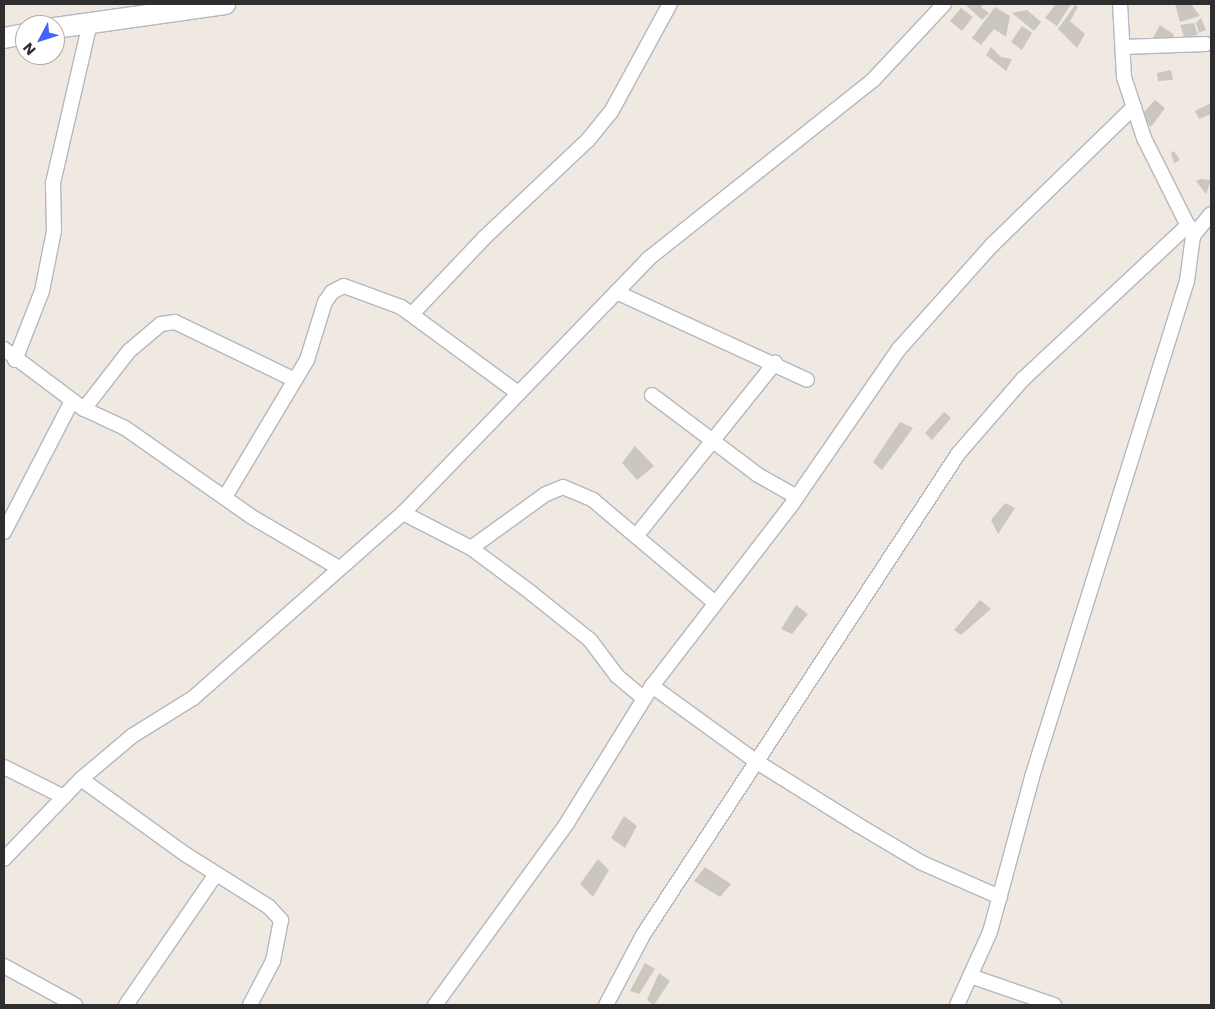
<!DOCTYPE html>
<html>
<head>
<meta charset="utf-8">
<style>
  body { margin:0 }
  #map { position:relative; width:1215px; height:1009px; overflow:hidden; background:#efe9e1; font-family:Poppins,sans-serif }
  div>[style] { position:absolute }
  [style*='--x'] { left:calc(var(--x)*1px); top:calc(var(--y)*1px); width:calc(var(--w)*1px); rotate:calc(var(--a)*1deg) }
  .building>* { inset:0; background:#cbc7bf }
  .roads { filter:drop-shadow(1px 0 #b4b7c1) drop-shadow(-1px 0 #b4b7c1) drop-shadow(0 1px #b4b7c1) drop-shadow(0 -1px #b4b7c1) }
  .street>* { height:14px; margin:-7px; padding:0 7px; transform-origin:7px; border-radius:7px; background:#fff }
  .secondary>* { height:20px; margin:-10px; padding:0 10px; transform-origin:10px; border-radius:10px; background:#fff }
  span { translate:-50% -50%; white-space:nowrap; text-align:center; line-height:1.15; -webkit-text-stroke:4.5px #fff; paint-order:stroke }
  .frame { position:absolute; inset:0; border:5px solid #2e2e2e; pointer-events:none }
  .north { position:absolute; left:15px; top:15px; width:50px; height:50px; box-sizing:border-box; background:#fff; border:1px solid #ababab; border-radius:50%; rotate:230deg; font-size:14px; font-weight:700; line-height:20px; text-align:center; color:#2e2e2e }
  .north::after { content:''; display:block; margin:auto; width:18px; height:22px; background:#4264fb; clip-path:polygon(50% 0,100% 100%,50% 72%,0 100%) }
</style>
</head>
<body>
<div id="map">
  <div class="building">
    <i style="clip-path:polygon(965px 4px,984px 4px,981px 7px,989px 13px,982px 20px)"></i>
    <i style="clip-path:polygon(1056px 4px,1071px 4px,1057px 26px,1045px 18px)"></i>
    <i style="clip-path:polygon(1175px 4px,1191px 4px,1200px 16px,1180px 22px)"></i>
    <i style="clip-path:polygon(1075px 5px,1078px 7px,1070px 21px,1085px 34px,1077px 48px,1058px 29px)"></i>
    <i style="clip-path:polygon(995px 7px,1010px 16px,1006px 37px,994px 29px,981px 45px,972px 38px)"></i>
    <i style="clip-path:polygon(961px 8px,973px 17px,962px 31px,950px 21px)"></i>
    <i style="clip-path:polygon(1027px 10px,1041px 22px,1034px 31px,1012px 13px)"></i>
    <i style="clip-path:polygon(1201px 18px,1206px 30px,1199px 33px,1196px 23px)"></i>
    <i style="clip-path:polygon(1194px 23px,1198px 35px,1184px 37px,1180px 25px)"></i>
    <i style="clip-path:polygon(1160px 25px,1173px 34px,1175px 40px,1155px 43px,1153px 38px)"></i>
    <i style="clip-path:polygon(1022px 26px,1032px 33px,1022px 50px,1011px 42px)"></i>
    <i style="clip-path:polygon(991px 47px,1001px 57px,1012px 59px,1006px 71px,986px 55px)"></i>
    <i style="clip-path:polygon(1171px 70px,1173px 80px,1158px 81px,1157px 73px)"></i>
    <i style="clip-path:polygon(1155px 100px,1165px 108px,1151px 127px,1141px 115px)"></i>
    <i style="clip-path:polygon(1211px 103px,1211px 114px,1199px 119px,1195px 111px)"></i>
    <i style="clip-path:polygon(1174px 151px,1180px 160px,1174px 163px,1171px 153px)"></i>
    <i style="clip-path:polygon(1201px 179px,1211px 180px,1206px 194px,1196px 181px)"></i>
    <i style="clip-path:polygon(944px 412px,951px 418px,932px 440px,925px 433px)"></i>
    <i style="clip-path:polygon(900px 422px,913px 428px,882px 470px,873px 462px)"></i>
    <i style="clip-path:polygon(635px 446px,654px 466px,637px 480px,622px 463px)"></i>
    <i style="clip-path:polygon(1005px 503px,1015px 508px,998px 534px,991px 520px)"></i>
    <i style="clip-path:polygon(980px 600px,991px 609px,961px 635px,954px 630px)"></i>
    <i style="clip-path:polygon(796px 605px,808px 614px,792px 634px,781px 629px)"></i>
    <i style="clip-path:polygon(624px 816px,637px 826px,625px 848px,611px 838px)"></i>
    <i style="clip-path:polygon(598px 859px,609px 870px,593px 897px,580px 884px)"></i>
    <i style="clip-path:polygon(705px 867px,731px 884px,720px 897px,694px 881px)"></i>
    <i style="clip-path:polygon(645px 963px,655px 969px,639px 994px,630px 991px)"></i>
    <i style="clip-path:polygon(659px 973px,670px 981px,654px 1005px,647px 1000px)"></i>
  </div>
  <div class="roads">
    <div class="street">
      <i style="--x:1123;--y:47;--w:83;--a:-2.1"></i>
      <i style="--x:1193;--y:236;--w:28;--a:-51"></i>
      <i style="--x:616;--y:292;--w:210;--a:24.7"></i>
      <i style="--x:412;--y:314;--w:105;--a:-46.5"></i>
      <i style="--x:484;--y:238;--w:143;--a:-43.3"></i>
      <i style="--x:588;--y:140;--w:36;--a:-51"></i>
      <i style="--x:611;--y:112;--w:123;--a:-61.4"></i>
      <i style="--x:4;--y:349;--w:100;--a:36.9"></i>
      <i style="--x:84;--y:409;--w:45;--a:24.9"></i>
      <i style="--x:125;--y:428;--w:155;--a:35"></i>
      <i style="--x:252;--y:517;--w:101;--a:30.4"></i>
      <i style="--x:15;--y:360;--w:74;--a:-68.6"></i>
      <i style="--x:42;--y:291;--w:61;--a:-78.7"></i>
      <i style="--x:54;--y:231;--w:48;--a:-91.2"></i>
      <i style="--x:53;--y:183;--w:164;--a:-77"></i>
      <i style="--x:652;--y:395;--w:133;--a:37"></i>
      <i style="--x:758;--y:475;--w:45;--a:29.4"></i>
      <i style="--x:84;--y:409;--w:73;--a:-52.2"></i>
      <i style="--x:129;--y:351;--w:42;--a:-40.2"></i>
      <i style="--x:161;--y:324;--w:14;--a:-8"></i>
      <i style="--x:175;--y:322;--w:133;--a:25.8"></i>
      <i style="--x:225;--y:497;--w:160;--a:-59.1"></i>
      <i style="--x:307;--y:360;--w:61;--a:-72.8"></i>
      <i style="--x:325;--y:302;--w:12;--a:-55"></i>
      <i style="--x:332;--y:292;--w:13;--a:-27"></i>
      <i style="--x:344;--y:286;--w:61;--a:20.2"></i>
      <i style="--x:401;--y:307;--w:145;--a:36.3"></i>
      <i style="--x:403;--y:513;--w:76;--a:27.2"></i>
      <i style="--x:471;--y:548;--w:74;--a:36.7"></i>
      <i style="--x:530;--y:592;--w:77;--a:38.7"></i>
      <i style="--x:590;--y:640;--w:45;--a:53.1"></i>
      <i style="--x:617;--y:676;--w:35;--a:40"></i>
      <i style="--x:4;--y:532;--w:148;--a:-62.6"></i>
      <i style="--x:637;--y:535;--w:221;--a:-51.3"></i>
      <i style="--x:471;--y:548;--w:92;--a:-35.8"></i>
      <i style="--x:546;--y:494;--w:18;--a:-22"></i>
      <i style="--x:563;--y:487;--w:33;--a:23"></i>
      <i style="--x:593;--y:500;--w:158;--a:40.1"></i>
      <i style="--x:652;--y:686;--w:130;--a:35.9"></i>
      <i style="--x:757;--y:762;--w:119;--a:32"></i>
      <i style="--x:858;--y:825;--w:74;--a:30.7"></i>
      <i style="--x:922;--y:863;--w:85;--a:23.6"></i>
      <i style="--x:4;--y:767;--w:67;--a:26.6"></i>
      <i style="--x:81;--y:779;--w:128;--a:35.8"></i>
      <i style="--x:185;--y:854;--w:99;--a:32.2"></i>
      <i style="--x:269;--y:907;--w:18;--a:47"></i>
      <i style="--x:281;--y:920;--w:42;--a:101"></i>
      <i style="--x:273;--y:961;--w:50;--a:117.6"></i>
      <i style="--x:4;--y:859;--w:111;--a:-46.1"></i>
      <i style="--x:81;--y:779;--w:67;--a:-40.1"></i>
      <i style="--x:132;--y:736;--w:72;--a:-31.9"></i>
      <i style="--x:193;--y:698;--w:280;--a:-41.4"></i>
      <i style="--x:403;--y:513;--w:353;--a:-46"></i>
      <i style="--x:648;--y:259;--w:288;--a:-38.5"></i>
      <i style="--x:873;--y:80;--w:104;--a:-46.9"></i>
      <i style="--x:4;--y:966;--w:81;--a:28.8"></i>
      <i style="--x:970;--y:976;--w:89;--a:19"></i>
      <i style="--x:126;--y:1005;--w:159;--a:-55.5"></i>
      <i style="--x:435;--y:1005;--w:225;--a:-54"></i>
      <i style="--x:567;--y:823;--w:161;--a:-58.2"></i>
      <i style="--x:652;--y:686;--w:230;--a:-52.4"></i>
      <i style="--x:792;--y:504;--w:188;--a:-55.4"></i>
      <i style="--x:899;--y:349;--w:140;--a:-48.2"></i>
      <i style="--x:992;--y:245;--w:198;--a:-44.2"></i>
      <i style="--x:606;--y:1005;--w:79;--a:-62.1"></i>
      <i style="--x:643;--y:935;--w:575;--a:-56.78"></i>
      <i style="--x:958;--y:454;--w:99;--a:-49.1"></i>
      <i style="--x:1023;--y:379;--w:226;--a:-43"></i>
      <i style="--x:957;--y:1005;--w:80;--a:-65.7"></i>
      <i style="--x:990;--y:932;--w:161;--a:-74.8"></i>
      <i style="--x:1032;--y:777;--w:520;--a:-72.65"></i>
      <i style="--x:1187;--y:281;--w:45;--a:-82.4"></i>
      <i style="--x:1193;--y:236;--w:110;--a:-116.6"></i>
      <i style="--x:1144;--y:138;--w:64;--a:-108.2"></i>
      <i style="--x:1124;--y:77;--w:73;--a:-93.1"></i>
    </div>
    <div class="secondary">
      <i style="--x:55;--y:28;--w:172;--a:-8"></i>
      <i style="--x:4;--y:38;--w:21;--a:-11"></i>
    </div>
  </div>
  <div class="frame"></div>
  <div class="north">N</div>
</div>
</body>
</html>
